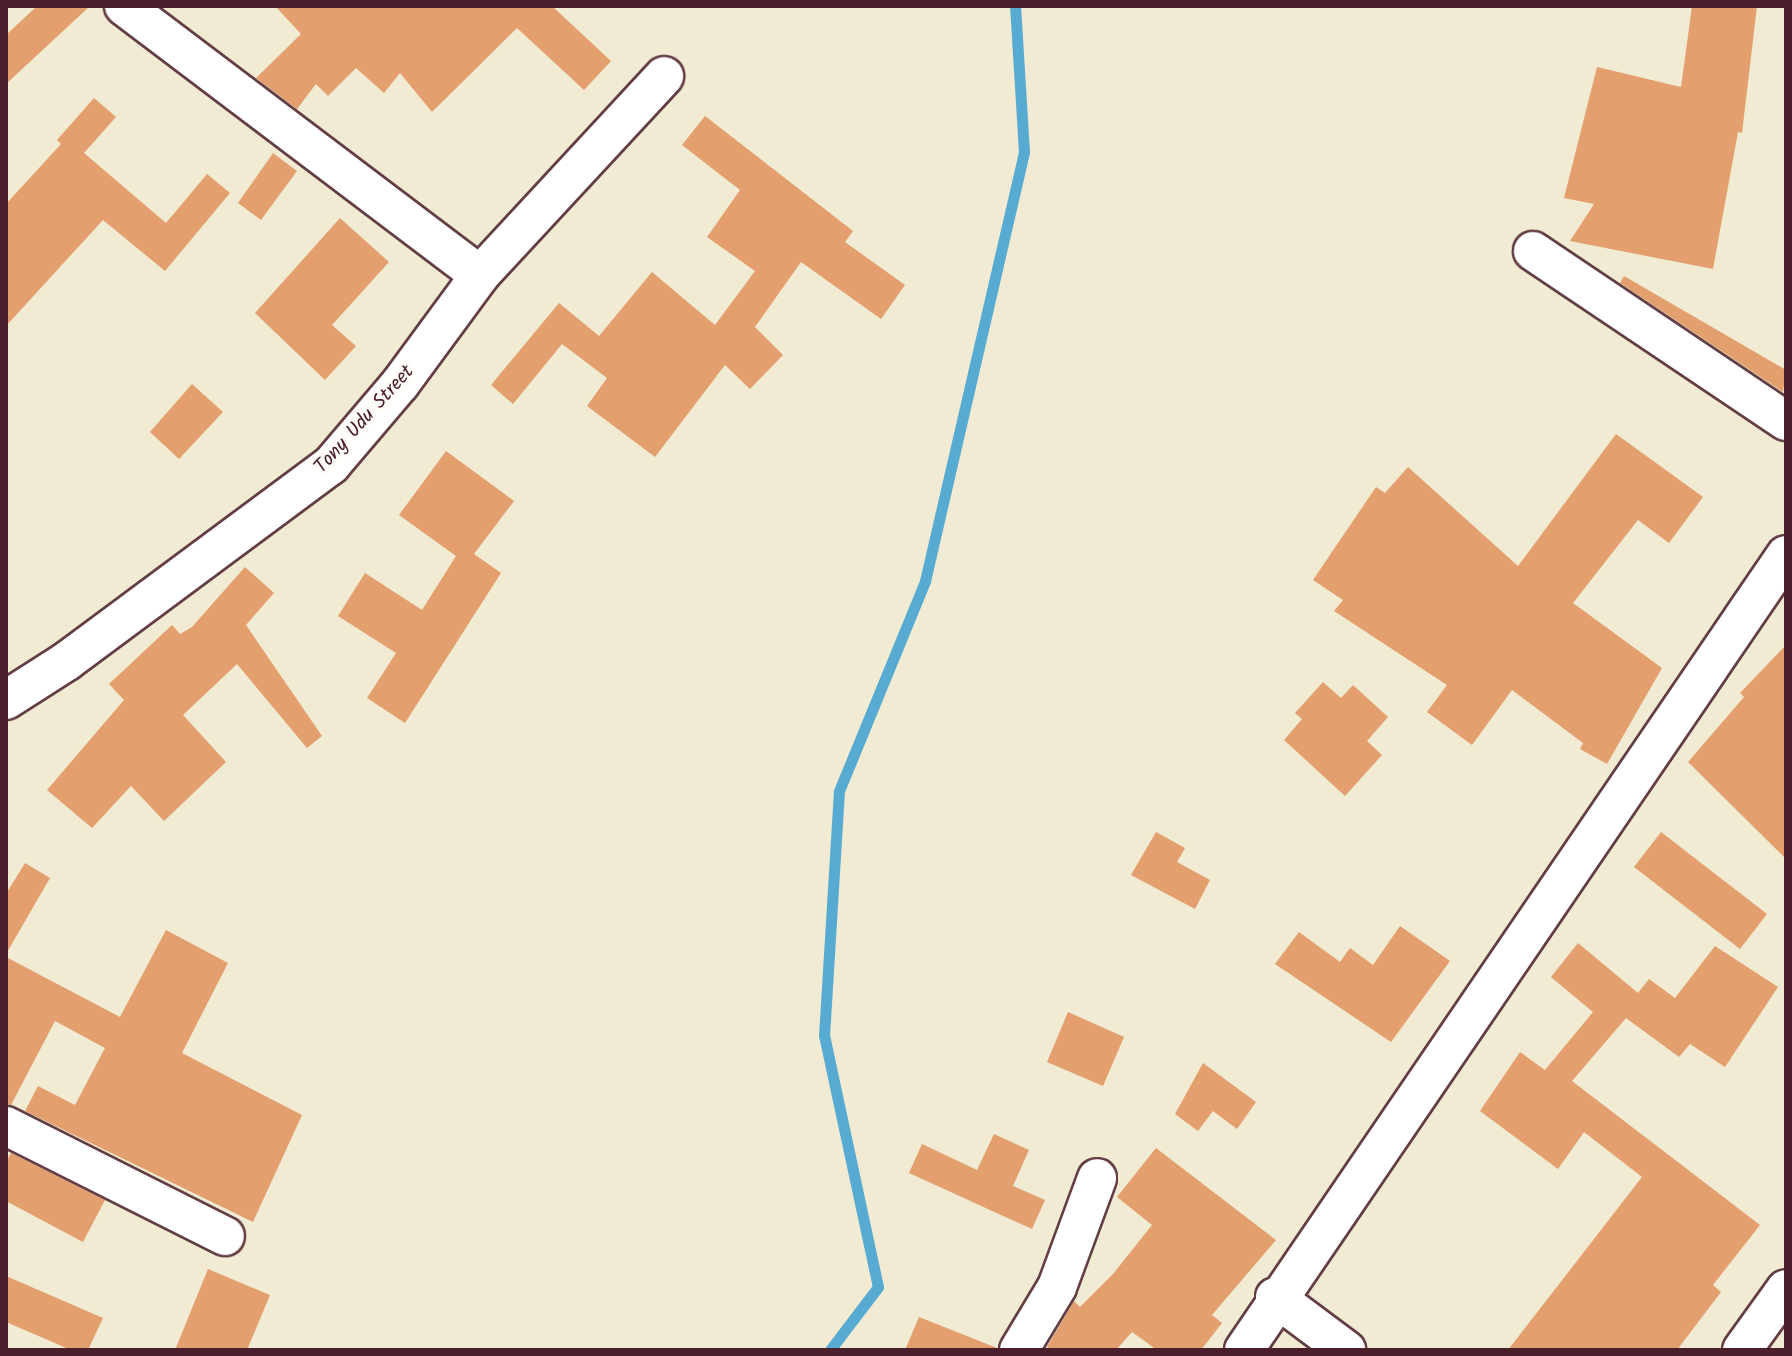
<!DOCTYPE html>
<html>
<head>
<meta charset="utf-8">
<style>
  body { margin:0 }
  #map { position:relative; width:1792px; height:1356px; overflow:hidden; background:#f0ebd2; font-family:Kalam,sans-serif }
  div>[style] { position:absolute }
  [style*='--x'] { left:calc(var(--x)*1px); top:calc(var(--y)*1px); width:calc(var(--w)*1px); rotate:calc(var(--a)*1deg) }
  .stream>* { height:11px; margin:-5.5px; padding:0 5.5px; transform-origin:5.5px; border-radius:5.5px; background:#57aad2 }
  .building>* { inset:0; background:#e39f6d }
  .roads { filter:drop-shadow(2px 0 #633e44) drop-shadow(-2px 0 #633e44) drop-shadow(0 2px #633e44) drop-shadow(0 -2px #633e44) }
  .minor>* { height:38px; margin:-19px; padding:0 19px; transform-origin:19px; border-radius:19px; background:#fff }
  span { translate:-50% -50%; white-space:nowrap; text-align:center; line-height:1.15; -webkit-text-stroke:8px #fdfcf7; paint-order:stroke }
  .street-label { font-size:20px; color:#4a1f2b }
  .frame { position:absolute; inset:0; border:8px solid #4a1f2b; pointer-events:none }
</style>
</head>
<body>
<div id="map">
  <div class="stream">
    <i style="--x:830;--y:1350;--w:79;--a:-52.7"></i>
    <i style="--x:878;--y:1287;--w:257;--a:-102.1"></i>
    <i style="--x:824;--y:1036;--w:245;--a:-86.5"></i>
    <i style="--x:839;--y:791;--w:227;--a:-67.7"></i>
    <i style="--x:925;--y:581;--w:440;--a:-77"></i>
    <i style="--x:1024;--y:152;--w:146;--a:-93.5"></i>
  </div>
  <div class="building">
    <i style="clip-path:polygon(37px 6px,90px 6px,6px 84px,6px 35px)"></i>
    <i style="clip-path:polygon(275px 6px,552px 6px,611px 61px,584px 90px,517px 28px,432px 112px,400px 73px,384px 93px,356px 68px,328px 96px,316px 84px,297px 109px,256px 78px,301px 34px)"></i>
    <i style="clip-path:polygon(1692px 6px,1757px 6px,1742px 133px,1738px 132px,1713px 269px,1570px 241px,1594px 204px,1564px 198px,1597px 67px,1681px 87px)"></i>
    <i style="clip-path:polygon(94px 98px,116px 117px,84px 153px,166px 223px,207px 174px,230px 193px,165px 271px,103px 220px,6px 326px,6px 204px,61px 144px,57px 140px)"></i>
    <i style="clip-path:polygon(705px 116px,853px 231px,845px 242px,905px 285px,881px 319px,801px 262px,755px 327px,783px 355px,750px 389px,725px 365px,655px 457px,587px 406px,607px 378px,562px 344px,513px 404px,491px 385px,559px 303px,599px 336px,652px 272px,715px 325px,755px 271px,707px 237px,740px 190px,682px 145px)"></i>
    <i style="clip-path:polygon(273px 153px,297px 171px,261px 220px,238px 203px)"></i>
    <i style="clip-path:polygon(340px 218px,389px 262px,332px 325px,356px 346px,325px 380px,255px 313px)"></i>
    <i style="clip-path:polygon(1624px 276px,1786px 370px,1783px 392px,1620px 283px)"></i>
    <i style="clip-path:polygon(192px 384px,223px 412px,179px 459px,150px 432px)"></i>
    <i style="clip-path:polygon(1616px 434px,1703px 497px,1669px 543px,1638px 520px,1573px 603px,1662px 668px,1607px 764px,1580px 749px,1583px 743px,1512px 690px,1472px 745px,1427px 712px,1447px 685px,1334px 611px,1343px 600px,1313px 580px,1376px 487px,1385px 493px,1408px 467px,1518px 566px)"></i>
    <i style="clip-path:polygon(446px 451px,514px 501px,474px 554px,501px 573px,405px 723px,367px 698px,396px 653px,338px 616px,365px 573px,422px 610px,456px 556px,399px 515px)"></i>
    <i style="clip-path:polygon(245px 567px,274px 593px,246px 625px,322px 736px,307px 748px,237px 664px,183px 715px,226px 762px,164px 821px,131px 786px,92px 828px,47px 790px,124px 700px,109px 684px,172px 625px,180px 634px,192px 627px)"></i>
    <i style="clip-path:polygon(1786px 645px,1786px 859px,1688px 762px,1744px 697px,1740px 693px)"></i>
    <i style="clip-path:polygon(1323px 682px,1341px 698px,1353px 685px,1388px 717px,1367px 741px,1382px 755px,1345px 796px,1284px 740px,1302px 719px,1295px 713px)"></i>
    <i style="clip-path:polygon(1156px 832px,1185px 848px,1177px 862px,1210px 880px,1195px 909px,1131px 875px)"></i>
    <i style="clip-path:polygon(1661px 832px,1767px 914px,1740px 949px,1634px 867px)"></i>
    <i style="clip-path:polygon(25px 863px,50px 878px,6px 954px,6px 894px)"></i>
    <i style="clip-path:polygon(1400px 926px,1450px 961px,1391px 1042px,1275px 964px,1299px 932px,1340px 962px,1350px 948px,1373px 965px)"></i>
    <i style="clip-path:polygon(166px 930px,228px 963px,182px 1053px,302px 1115px,253px 1222px,25px 1111px,38px 1086px,75px 1105px,105px 1048px,55px 1021px,11px 1105px,6px 1104px,6px 957px,120px 1017px)"></i>
    <i style="clip-path:polygon(1578px 943px,1638px 993px,1649px 979px,1675px 998px,1715px 946px,1778px 987px,1725px 1067px,1690px 1044px,1679px 1057px,1626px 1018px,1572px 1081px,1760px 1225px,1713px 1285px,1721px 1292px,1677px 1350px,1508px 1350px,1642px 1177px,1584px 1132px,1558px 1169px,1480px 1111px,1520px 1052px,1545px 1070px,1593px 1012px,1551px 977px)"></i>
    <i style="clip-path:polygon(1068px 1012px,1124px 1037px,1103px 1086px,1047px 1062px)"></i>
    <i style="clip-path:polygon(1203px 1063px,1256px 1102px,1237px 1129px,1213px 1111px,1198px 1131px,1175px 1114px)"></i>
    <i style="clip-path:polygon(994px 1134px,1029px 1150px,1013px 1186px,1045px 1200px,1032px 1229px,909px 1173px,922px 1144px,977px 1170px)"></i>
    <i style="clip-path:polygon(1156px 1148px,1276px 1240px,1212px 1315px,1222px 1323px,1201px 1350px,1157px 1350px,1132px 1332px,1116px 1350px,1050px 1350px,1047px 1347px,1074px 1301px,1080px 1307px,1113px 1274px,1152px 1225px,1117px 1197px)"></i>
    <i style="clip-path:polygon(11px 1153px,105px 1200px,83px 1242px,6px 1201px,6px 1162px)"></i>
    <i style="clip-path:polygon(208px 1269px,270px 1295px,247px 1350px,175px 1350px)"></i>
    <i style="clip-path:polygon(6px 1276px,103px 1318px,88px 1350px,71px 1350px,6px 1322px)"></i>
    <i style="clip-path:polygon(919px 1317px,997px 1348px,997px 1350px,905px 1350px)"></i>
  </div>
  <div class="roads">
    <div class="minor">
      <i style="--x:124;--y:6;--w:446;--a:37.1"></i>
      <i style="--x:1533;--y:251;--w:305;--a:33.9"></i>
      <i style="--x:6;--y:700;--w:72;--a:-32.6"></i>
      <i style="--x:67;--y:661;--w:329;--a:-36.6"></i>
      <i style="--x:331;--y:465;--w:106;--a:-49.6"></i>
      <i style="--x:400;--y:384;--w:135;--a:-53.7"></i>
      <i style="--x:480;--y:275;--w:271;--a:-47.2"></i>
      <i style="--x:6;--y:1126;--w:245;--a:26.7"></i>
      <i style="--x:1275;--y:1297;--w:89;--a:36.7"></i>
      <i style="--x:1019;--y:1350;--w:74;--a:-58.9"></i>
      <i style="--x:1057;--y:1287;--w:116;--a:-69.8"></i>
      <i style="--x:1244;--y:1350;--w:962;--a:-55.72"></i>
      <i style="--x:1742;--y:1350;--w:75;--a:-54.2"></i>
    </div>
  </div>
  <div class="street-label">
    <span style="left:365px;top:420px;rotate:-48deg">Tony Udu Street</span>
  </div>
  <div class="frame"></div>
</div>
</body>
</html>
